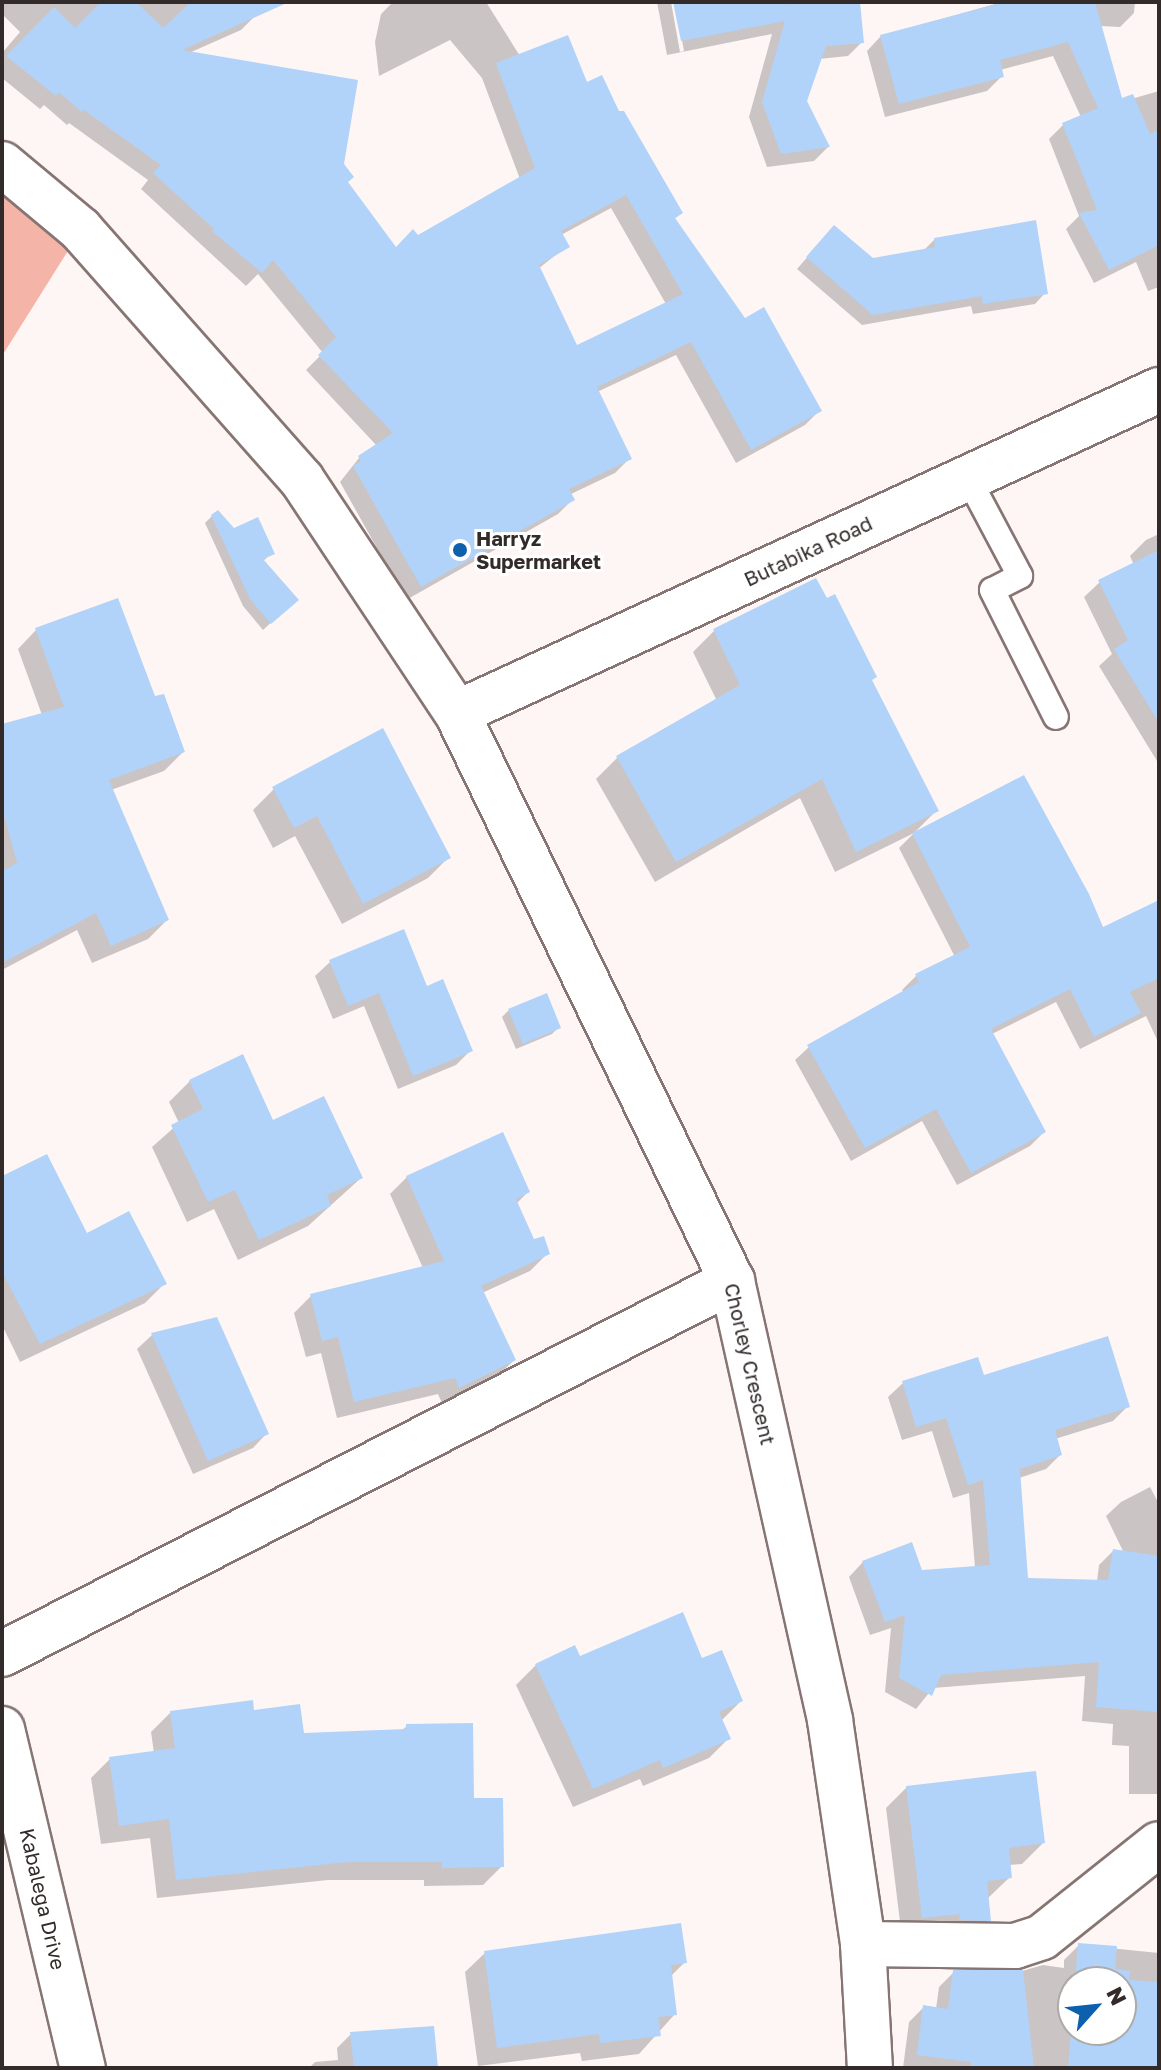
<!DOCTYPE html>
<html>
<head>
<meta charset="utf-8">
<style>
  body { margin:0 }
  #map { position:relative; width:1161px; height:2070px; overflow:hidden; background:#fef6f5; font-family:"Golos Text",sans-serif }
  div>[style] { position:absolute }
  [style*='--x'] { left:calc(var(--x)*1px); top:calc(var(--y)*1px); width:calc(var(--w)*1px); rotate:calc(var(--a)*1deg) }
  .green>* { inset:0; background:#f5b4a8 }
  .shadow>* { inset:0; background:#0003 }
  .building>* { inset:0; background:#b1d3fa }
  .roads { filter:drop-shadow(2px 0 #867572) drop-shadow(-2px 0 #867572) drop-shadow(0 2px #867572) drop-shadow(0 -2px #867572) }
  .service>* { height:24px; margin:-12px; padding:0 12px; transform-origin:12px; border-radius:12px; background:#fff }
  .minor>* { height:44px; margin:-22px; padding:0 22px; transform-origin:22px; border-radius:22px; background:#fff }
  .secondary>* { height:44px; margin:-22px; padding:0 22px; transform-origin:22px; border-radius:22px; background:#fff }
  .dots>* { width:22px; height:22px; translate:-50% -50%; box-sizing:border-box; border:4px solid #fff; border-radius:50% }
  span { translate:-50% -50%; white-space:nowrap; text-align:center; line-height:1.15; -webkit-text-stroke:6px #fff; paint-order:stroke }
  .poi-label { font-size:20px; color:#322b2a; font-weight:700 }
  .left { translate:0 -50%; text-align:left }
  .street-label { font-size:20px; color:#322b2a }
  .frame { position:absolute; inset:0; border:4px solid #322b2a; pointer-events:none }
  .north { position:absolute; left:1057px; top:1966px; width:80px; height:80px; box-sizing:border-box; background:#fff; border:2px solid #adaaaa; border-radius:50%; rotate:63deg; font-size:22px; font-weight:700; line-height:32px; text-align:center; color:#322b2a }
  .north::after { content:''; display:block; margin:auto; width:28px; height:36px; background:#0d60ae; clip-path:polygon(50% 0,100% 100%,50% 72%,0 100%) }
</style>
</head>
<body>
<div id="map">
  <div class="green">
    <i style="clip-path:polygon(2px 190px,71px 246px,2px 356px)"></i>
  </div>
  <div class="shadow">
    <i style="clip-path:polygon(evenodd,2px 2px,257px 2px,256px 15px,241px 30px,189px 53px,342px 164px,346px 182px,395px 250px,520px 179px,482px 78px,450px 40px,379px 76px,375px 42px,381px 14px,393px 2px,486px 2px,520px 56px,586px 84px,618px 113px,681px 213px,674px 219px,744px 320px,819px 411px,805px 425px,736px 463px,676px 355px,597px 392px,629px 459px,615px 473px,569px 495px,572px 500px,558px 514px,406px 600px,340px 482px,359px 458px,377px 446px,306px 370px,323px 353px,258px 274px,246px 286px,141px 189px,148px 180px,69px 123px,67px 125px,44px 105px,40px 109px,2px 78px,2px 53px,20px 32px,2px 14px,2px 2px,611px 208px,666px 304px,576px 347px,538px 269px,567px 246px,561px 235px,611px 208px)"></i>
    <i style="clip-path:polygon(657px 2px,671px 2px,680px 52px,684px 51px,675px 2px,858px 2px,862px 42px,848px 56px,819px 59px,804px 101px,828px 147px,814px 161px,767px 167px,749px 117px,772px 34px,667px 55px)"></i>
    <i style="clip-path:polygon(1002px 2px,1135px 2px,1134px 13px,1120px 27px,1100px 26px,1121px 102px,1159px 91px,1159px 287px,1148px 291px,1136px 262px,1094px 283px,1066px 229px,1079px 216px,1049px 139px,1064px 124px,1081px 117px,1053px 56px,1000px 70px,1002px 76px,987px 91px,885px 117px,867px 51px,881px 36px)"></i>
    <i style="clip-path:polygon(824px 238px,873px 260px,923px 251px,935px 239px,1045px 293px,1035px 304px,973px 314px,971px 306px,862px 325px,797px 269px)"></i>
    <i style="clip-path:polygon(212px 516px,272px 553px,262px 562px,289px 606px,263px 630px,243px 606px,205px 523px)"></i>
    <i style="clip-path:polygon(1159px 534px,1159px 760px,1157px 761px,1099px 666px,1112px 654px,1084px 597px,1100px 582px,1134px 565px,1130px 556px,1146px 540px)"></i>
    <i style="clip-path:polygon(36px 630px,153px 699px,183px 752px,164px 771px,111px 790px,167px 920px,148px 939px,92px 963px,77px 930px,2px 970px,2px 726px,42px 715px,18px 649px)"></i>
    <i style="clip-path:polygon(714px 631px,870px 681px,936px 811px,915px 832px,1102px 930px,1152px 906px,1159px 899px,1159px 1044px,1146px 1016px,1080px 1049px,1056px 1002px,992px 1034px,1044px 1132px,1030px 1146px,957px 1185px,922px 1121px,851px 1161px,795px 1060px,809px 1047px,904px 993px,902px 990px,916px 976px,955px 957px,899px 848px,914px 833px,835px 872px,800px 798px,655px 882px,596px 779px,617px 758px,717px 701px,693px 652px)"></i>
    <i style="clip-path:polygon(274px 789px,449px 857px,428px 878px,342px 924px,295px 836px,273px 848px,253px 810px)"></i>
    <i style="clip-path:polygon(330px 962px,426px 988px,470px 1051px,456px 1065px,398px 1089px,364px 1006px,333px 1019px,315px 976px)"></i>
    <i style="clip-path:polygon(509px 1010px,559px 1027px,552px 1034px,516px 1049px,502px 1017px)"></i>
    <i style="clip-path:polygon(190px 1081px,272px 1122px,361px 1178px,308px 1226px,238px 1260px,214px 1209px,187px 1222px,152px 1147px,179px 1123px,169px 1102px)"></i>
    <i style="clip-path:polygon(407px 1177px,528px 1192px,516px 1204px,533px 1241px,547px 1254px,530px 1271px,482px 1293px,514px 1360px,497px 1377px,442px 1403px,438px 1394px,337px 1418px,321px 1353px,306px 1357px,294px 1313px,311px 1296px,423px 1268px,390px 1194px)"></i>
    <i style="clip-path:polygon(2px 1179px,87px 1235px,165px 1283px,145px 1303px,20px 1362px,2px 1325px)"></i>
    <i style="clip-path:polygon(216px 1319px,267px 1433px,253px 1448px,193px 1474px,137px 1349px,152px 1335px)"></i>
    <i style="clip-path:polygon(982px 1378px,1128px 1406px,1113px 1421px,1055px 1439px,1060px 1455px,1046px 1469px,1019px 1478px,1027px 1579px,1097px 1581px,1099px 1565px,1113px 1551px,1124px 1553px,1106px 1516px,1121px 1502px,1150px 1487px,1159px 1504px,1159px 1794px,1129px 1794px,1129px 1746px,1112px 1745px,1113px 1724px,1082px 1721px,1085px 1676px,933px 1688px,916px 1709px,885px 1692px,891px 1628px,870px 1635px,849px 1577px,863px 1562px,921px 1572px,975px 1568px,969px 1493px,953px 1498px,932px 1431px,902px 1440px,888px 1397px,903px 1383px)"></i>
    <i style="clip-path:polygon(579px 1658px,701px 1660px,741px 1701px,721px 1721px,729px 1738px,709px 1758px,643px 1786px,640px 1779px,573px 1807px,516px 1685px,536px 1665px)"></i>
    <i style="clip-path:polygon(170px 1713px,252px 1713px,302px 1735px,401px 1731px,407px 1726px,472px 1800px,502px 1866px,483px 1885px,424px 1886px,424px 1880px,328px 1880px,157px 1898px,150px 1838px,101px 1844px,91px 1778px,110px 1759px,154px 1753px,151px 1732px)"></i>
    <i style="clip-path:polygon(907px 1787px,1043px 1843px,1022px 1864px,1009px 1865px,1010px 1877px,987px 1899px,989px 1920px,968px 1941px,902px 1938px,886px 1808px)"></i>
    <i style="clip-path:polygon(evenodd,1079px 1945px,1159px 1953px,1159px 2068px,903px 2068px,909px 2022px,924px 2007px,936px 2009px,939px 1987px,954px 1972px,1015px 1973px,1043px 1965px,1064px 1968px,1064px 1960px,1079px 1945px,1073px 1982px,1121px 1982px,1121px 2030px,1073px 2030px,1073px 1982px)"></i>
    <i style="clip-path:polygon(485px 1953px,685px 1962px,670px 1977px,675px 2014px,639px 2054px,582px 2061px,580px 2053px,478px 2066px,465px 1972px)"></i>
    <i style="clip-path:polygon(351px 2034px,436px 2068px,309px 2068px,315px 2062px,338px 2060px,337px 2048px)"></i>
  </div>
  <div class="building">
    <i style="clip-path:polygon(evenodd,101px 2px,136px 2px,163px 28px,191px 2px,289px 2px,182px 50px,358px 80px,344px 164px,354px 177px,348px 182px,396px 247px,413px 229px,418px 235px,535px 168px,496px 63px,568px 35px,587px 82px,602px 75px,619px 111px,624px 111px,683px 213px,675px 218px,745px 318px,764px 307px,822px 411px,751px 450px,691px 342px,597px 387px,632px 459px,569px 489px,575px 500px,421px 587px,353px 466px,361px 461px,358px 456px,393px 433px,318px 355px,336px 337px,273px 260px,262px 273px,212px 231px,214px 229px,153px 173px,161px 165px,84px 110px,82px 112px,59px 92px,56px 96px,6px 56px,54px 7px,75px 28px,101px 2px,626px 195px,683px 294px,577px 345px,539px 265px,570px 247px,561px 231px,626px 195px)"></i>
    <i style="clip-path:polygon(673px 2px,788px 2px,789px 7px,790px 2px,860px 2px,864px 43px,826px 46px,807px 101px,830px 147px,781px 154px,762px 102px,785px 21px,681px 41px)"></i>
    <i style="clip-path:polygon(1005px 2px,1095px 2px,1122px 98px,1133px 94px,1150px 134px,1159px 130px,1159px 245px,1109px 270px,1079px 213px,1097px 210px,1062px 123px,1098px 108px,1068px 42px,1000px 60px,1004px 77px,899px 104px,880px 35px)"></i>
    <i style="clip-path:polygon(1036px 220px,1048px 294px,983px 304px,982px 296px,873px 315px,806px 257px,834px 225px,873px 258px,935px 247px,934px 238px)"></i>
    <i style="clip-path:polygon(218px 510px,234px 528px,258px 517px,275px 554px,263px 559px,299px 600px,271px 624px,250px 599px,211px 515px)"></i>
    <i style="clip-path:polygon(1159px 550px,1159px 723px,1114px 649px,1128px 640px,1098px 580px)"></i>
    <i style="clip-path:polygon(816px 578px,827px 598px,835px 594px,877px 677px,872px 680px,939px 811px,856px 852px,822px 779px,676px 862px,616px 756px,740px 685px,713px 629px)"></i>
    <i style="clip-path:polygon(118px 598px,155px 696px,164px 694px,185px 752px,109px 780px,169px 920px,111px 946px,96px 913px,2px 963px,2px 871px,17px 863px,2px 808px,2px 724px,64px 707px,35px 628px)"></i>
    <i style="clip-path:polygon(383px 728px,451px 858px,363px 904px,317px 816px,294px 828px,272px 787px)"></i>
    <i style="clip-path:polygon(1024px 775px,1089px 894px,1103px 927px,1159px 900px,1159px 978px,1130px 992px,1141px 1013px,1094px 1037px,1070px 989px,991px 1029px,1046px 1132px,971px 1173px,936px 1109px,865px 1148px,807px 1045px,919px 982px,915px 974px,970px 947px,912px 833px)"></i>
    <i style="clip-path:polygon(404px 929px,427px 986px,443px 979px,473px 1051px,413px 1076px,379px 993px,348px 1006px,329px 960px)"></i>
    <i style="clip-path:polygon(547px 993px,561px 1028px,523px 1044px,508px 1009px)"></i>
    <i style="clip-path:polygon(243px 1054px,273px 1120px,324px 1096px,363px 1178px,327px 1195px,331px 1206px,259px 1240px,235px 1190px,208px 1202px,171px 1125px,203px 1109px,189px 1080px)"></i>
    <i style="clip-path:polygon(503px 1132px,530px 1192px,516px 1199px,534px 1239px,544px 1236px,550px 1254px,481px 1286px,516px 1360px,459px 1388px,455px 1378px,354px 1402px,338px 1337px,322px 1341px,310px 1294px,444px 1261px,406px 1176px)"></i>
    <i style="clip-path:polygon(47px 1154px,87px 1233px,129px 1211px,167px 1284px,40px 1344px,2px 1272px,2px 1176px)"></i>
    <i style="clip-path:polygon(217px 1317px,269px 1434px,208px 1461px,151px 1333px)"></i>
    <i style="clip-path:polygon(1108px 1336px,1130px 1407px,1055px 1430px,1062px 1455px,1020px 1469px,1028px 1578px,1108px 1580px,1113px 1549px,1159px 1556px,1159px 1712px,1096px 1707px,1099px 1662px,941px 1675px,932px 1696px,899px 1678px,905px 1615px,885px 1622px,862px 1561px,912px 1542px,922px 1570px,990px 1565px,983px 1480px,968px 1485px,946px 1418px,916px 1427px,902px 1381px,978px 1357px,984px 1375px)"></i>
    <i style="clip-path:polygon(683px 1612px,702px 1658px,722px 1650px,743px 1701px,719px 1712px,731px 1739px,663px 1768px,660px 1760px,593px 1789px,535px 1664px,575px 1645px,580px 1656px)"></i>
    <i style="clip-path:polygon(253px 1700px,254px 1710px,300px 1704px,304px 1733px,406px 1729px,406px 1724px,473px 1723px,474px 1798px,503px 1798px,504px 1867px,442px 1868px,442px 1862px,348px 1862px,176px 1880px,169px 1819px,119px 1826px,109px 1757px,175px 1748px,170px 1711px)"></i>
    <i style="clip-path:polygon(1036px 1771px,1045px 1843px,1009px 1848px,1012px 1878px,987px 1881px,991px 1921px,959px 1920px,960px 1914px,922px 1918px,906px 1786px)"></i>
    <i style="clip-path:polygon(681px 1923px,687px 1963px,671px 1965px,677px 2015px,658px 2017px,661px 2036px,600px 2043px,599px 2034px,497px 2048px,484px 1951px)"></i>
    <i style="clip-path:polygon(1078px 1943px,1117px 1946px,1115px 1969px,1130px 1971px,1129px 1980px,1159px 1982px,1159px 2068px,1068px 2068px,1073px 2007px,1073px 2030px,1121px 2030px,1121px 1982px,1075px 1982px)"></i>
    <i style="clip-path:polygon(953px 1970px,1023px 1970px,1034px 2068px,971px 2068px,971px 2062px,917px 2055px,923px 2005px,948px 2009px)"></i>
    <i style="clip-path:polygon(434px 2026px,438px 2068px,354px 2068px,350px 2032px)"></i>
  </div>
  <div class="roads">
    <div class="service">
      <i style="--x:968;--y:478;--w:111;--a:62"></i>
      <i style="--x:1020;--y:576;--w:31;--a:153"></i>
      <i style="--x:992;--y:590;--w:142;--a:63.3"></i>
    </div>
    <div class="minor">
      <i style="--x:2;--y:1654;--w:820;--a:-27.07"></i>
      <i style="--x:2;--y:1729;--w:349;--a:76.6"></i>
      <i style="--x:863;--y:1944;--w:152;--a:0.8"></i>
      <i style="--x:1015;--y:1946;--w:28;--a:-18"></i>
      <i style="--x:1042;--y:1937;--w:149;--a:-38.5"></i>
    </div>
    <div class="secondary">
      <i style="--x:2;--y:164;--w:102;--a:39.8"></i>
      <i style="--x:80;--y:229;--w:335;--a:48.5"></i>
      <i style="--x:302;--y:480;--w:280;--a:56.4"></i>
      <i style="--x:457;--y:713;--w:631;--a:64.17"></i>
      <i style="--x:732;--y:1281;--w:450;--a:77.4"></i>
      <i style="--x:830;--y:1720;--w:226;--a:81.6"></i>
      <i style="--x:863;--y:1944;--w:124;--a:86.8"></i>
      <i style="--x:457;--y:713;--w:773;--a:-24.71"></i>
    </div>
  </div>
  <div class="dots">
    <i style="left:460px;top:550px;background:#0d60ae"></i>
  </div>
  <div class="poi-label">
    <span class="left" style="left:476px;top:550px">Harryz<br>Supermarket</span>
  </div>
  <div class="street-label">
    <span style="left:808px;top:551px;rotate:-25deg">Butabika Road</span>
    <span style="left:750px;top:1364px;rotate:77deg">Chorley Crescent</span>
    <span style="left:43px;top:1899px;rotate:77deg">Kabalega Drive</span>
  </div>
  <div class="frame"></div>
  <div class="north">N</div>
</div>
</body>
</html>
